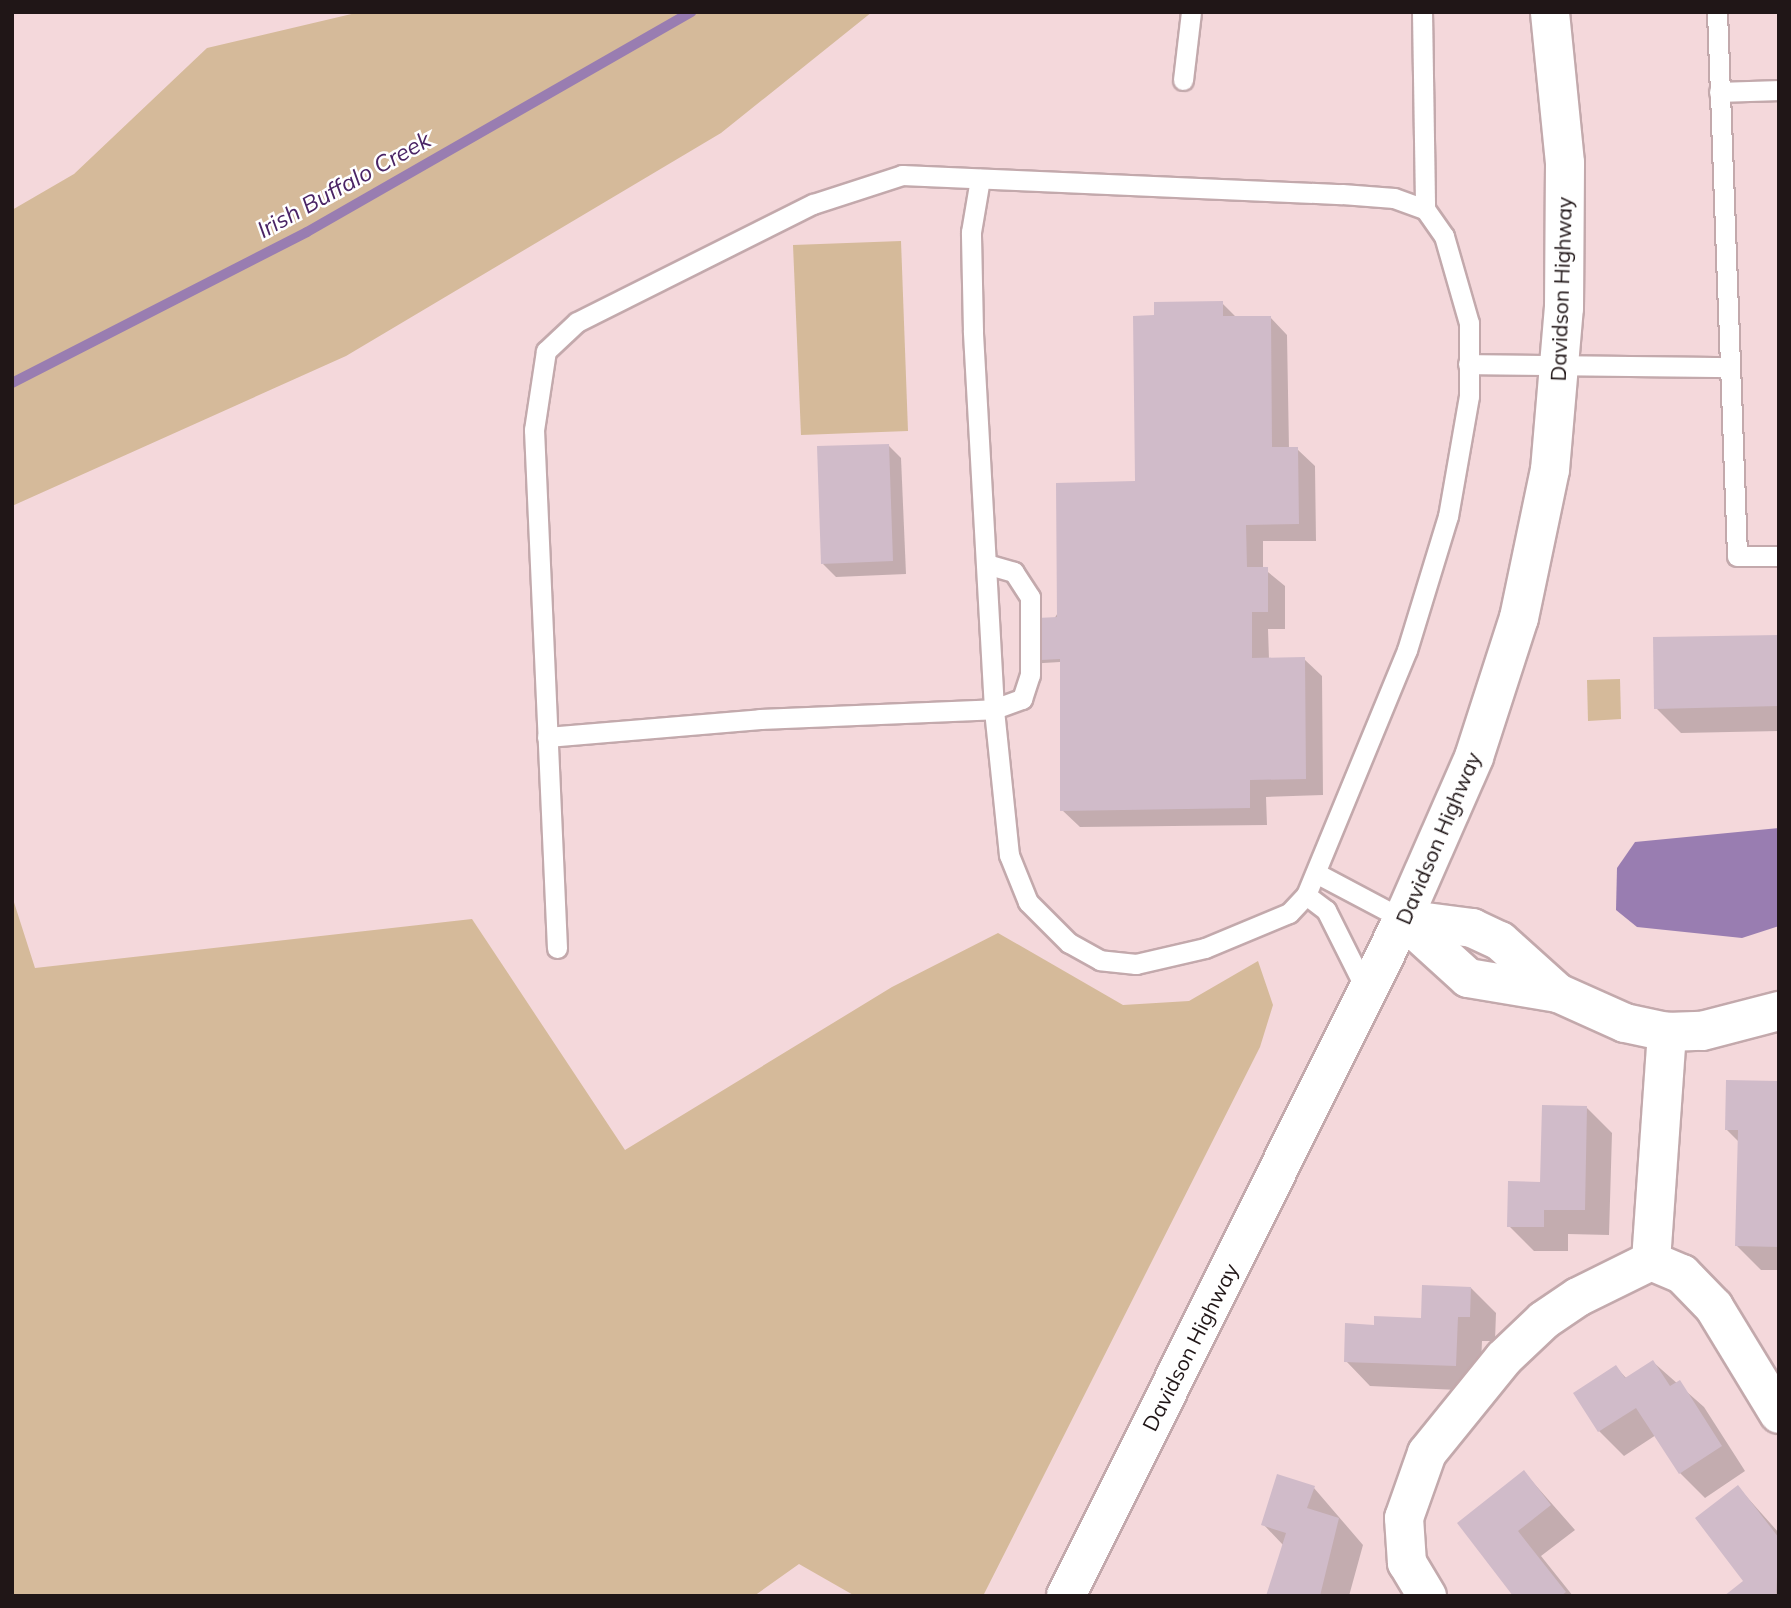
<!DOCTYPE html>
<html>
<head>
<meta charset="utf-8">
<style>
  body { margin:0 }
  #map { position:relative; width:1791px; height:1608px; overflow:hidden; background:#f4d8db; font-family:Mulish,sans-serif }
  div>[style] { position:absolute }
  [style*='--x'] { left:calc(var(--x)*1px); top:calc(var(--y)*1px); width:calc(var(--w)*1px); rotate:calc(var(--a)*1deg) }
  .green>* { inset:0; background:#d5ba9a }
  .water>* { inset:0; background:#997db1 }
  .shadow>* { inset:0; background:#0003 }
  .stream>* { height:10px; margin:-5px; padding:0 5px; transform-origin:5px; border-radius:5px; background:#997db1 }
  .building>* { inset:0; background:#d0bbc9 }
  .roads { filter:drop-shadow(2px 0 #c3a9ac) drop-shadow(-2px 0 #c3a9ac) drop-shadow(0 2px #c3a9ac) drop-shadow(0 -2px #c3a9ac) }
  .lane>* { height:19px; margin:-9.5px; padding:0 9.5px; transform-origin:9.5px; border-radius:9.5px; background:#fff }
  .street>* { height:38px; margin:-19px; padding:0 19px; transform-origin:19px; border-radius:19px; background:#fff }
  .primary>* { height:38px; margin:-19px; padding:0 19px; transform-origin:19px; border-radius:19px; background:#fff }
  span { translate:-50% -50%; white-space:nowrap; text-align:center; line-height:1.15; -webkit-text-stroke:5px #fff; paint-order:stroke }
  .street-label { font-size:21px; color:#201617 }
  .water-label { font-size:23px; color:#4a2465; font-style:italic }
  .frame { position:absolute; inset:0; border:14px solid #201617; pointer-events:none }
</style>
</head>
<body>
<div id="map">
  <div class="green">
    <i style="clip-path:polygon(360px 12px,872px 12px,721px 133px,346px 356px,12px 506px,12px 210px,74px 174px,207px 48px)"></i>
    <i style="clip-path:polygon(901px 241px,908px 431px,801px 435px,793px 245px)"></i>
    <i style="clip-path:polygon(1620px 679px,1621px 719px,1588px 721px,1587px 680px)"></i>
    <i style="clip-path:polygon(12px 896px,35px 968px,472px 919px,625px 1150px,892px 987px,998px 933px,1123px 1005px,1189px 1001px,1258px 961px,1273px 1005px,1260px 1047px,983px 1596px,855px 1596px,799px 1564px,754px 1596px,12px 1596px)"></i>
  </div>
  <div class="water">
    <i style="clip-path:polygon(1779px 828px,1779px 926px,1742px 938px,1637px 927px,1616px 910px,1617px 868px,1635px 842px)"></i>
  </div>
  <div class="shadow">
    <i style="clip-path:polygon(1222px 303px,1237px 318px,1270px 317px,1287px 335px,1289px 449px,1297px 449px,1315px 466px,1316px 541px,1263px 541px,1263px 568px,1285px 586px,1285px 629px,1268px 629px,1269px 659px,1304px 659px,1322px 676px,1323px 795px,1266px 797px,1267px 825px,1080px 827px,1062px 810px,1060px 662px,1027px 664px,1136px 483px,1156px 317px)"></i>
    <i style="clip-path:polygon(888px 445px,901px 458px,906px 574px,836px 577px,823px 564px)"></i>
    <i style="clip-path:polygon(1779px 636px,1779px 731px,1681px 733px,1656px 708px)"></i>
    <i style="clip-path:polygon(1779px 1083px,1779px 1270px,1761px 1270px,1736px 1245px,1739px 1142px,1726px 1129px)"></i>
    <i style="clip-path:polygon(1587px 1108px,1612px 1133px,1609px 1235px,1568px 1234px,1568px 1251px,1534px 1251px,1509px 1226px,1541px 1183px)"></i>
    <i style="clip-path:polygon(1471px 1288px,1496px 1313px,1495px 1341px,1482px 1341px,1480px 1391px,1370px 1386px,1346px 1361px,1375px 1326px,1423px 1320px)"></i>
    <i style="clip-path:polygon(1653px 1362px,1704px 1407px,1745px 1471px,1705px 1498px,1680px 1473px,1656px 1435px,1624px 1456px,1599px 1431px,1575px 1393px,1616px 1367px,1627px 1379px)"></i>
    <i style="clip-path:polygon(1524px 1472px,1575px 1530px,1541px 1556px,1573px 1596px,1516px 1596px,1459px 1524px)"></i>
    <i style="clip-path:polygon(1738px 1487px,1779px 1533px,1779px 1596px,1727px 1596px,1746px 1581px)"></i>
    <i style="clip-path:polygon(1314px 1488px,1363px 1545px,1349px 1596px,1268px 1596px,1284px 1546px,1263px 1524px)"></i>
  </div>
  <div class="stream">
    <i style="--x:12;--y:383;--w:331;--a:-27.1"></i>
    <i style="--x:307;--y:232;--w:443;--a:-29.8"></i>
  </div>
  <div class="building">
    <i style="clip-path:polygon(1223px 301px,1223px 316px,1271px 316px,1272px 447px,1298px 447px,1299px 524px,1246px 525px,1247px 567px,1268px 567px,1268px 612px,1252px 612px,1252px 658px,1305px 657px,1306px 779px,1250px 780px,1250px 808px,1060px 811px,1060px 659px,1021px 661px,1019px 619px,1057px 617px,1056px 483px,1135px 481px,1133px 316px,1154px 315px,1154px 302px)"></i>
    <i style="clip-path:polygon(889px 444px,893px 561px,821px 564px,817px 446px)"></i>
    <i style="clip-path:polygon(1779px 635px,1779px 706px,1654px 709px,1653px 637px)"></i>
    <i style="clip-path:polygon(1726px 1080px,1779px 1081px,1779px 1247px,1735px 1246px,1738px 1130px,1725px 1130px)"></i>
    <i style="clip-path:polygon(1542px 1105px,1587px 1106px,1585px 1210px,1544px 1210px,1544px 1227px,1507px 1227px,1508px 1181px,1540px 1182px)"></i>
    <i style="clip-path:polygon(1422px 1285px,1471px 1287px,1470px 1317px,1458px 1317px,1456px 1366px,1344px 1362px,1345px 1323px,1374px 1325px,1374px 1316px,1421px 1318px)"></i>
    <i style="clip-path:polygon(1653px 1360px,1670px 1386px,1680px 1380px,1722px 1446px,1679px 1474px,1636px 1408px,1598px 1432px,1573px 1393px,1616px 1365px,1625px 1378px)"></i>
    <i style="clip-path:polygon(1524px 1470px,1551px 1505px,1518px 1531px,1566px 1592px,1561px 1596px,1513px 1596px,1457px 1523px)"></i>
    <i style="clip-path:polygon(1277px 1474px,1315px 1486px,1307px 1508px,1339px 1518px,1320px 1596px,1266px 1596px,1286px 1533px,1261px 1525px)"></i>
    <i style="clip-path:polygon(1738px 1485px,1779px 1538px,1776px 1596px,1724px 1596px,1743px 1581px,1695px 1518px)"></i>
  </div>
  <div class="roads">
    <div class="lane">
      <i style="--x:1422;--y:12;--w:197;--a:89.1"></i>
      <i style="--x:1717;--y:12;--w:544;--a:87.89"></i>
      <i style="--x:1737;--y:556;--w:42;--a:0"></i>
      <i style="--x:1183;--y:80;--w:68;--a:-83.3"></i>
      <i style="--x:1719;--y:92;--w:60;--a:-1.9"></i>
      <i style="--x:1468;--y:364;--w:259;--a:0.7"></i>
      <i style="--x:547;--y:737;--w:214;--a:-4.8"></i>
      <i style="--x:760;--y:719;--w:234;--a:-2.4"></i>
      <i style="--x:994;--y:709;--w:30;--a:-20"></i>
      <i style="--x:1022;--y:699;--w:25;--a:-72"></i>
      <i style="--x:1030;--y:675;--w:78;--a:-90"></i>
      <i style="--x:1030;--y:597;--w:30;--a:-123"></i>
      <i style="--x:1014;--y:572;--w:29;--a:-164"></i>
      <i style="--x:1316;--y:873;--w:98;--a:27.9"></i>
      <i style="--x:1306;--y:895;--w:25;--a:37"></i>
      <i style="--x:1326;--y:910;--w:92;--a:63.4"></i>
      <i style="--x:557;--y:948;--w:519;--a:-92.54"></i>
      <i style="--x:534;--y:430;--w:80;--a:-81.4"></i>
      <i style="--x:546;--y:351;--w:42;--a:-43.1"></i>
      <i style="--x:577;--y:322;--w:264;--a:-26.6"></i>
      <i style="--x:813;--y:204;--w:94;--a:-18"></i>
      <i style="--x:902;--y:175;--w:440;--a:2.5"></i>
      <i style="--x:1342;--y:194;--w:52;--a:4.4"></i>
      <i style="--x:1394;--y:198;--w:33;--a:20"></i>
      <i style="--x:1425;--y:209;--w:33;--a:55"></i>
      <i style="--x:1444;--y:236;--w:91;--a:74"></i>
      <i style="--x:1469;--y:323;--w:73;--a:90"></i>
      <i style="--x:1469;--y:396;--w:122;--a:99.9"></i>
      <i style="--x:1448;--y:516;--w:140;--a:107"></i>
      <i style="--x:1407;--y:650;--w:265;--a:112.4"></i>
      <i style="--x:1306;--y:895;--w:25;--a:133"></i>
      <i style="--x:1289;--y:913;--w:91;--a:157.4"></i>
      <i style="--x:1205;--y:948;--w:71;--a:166.9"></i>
      <i style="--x:1136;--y:964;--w:36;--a:-174"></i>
      <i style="--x:1100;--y:960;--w:35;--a:-151"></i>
      <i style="--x:1069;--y:943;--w:58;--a:-135"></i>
      <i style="--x:1028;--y:902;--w:51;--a:-112"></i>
      <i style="--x:1009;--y:855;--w:147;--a:-95.9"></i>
      <i style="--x:994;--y:709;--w:379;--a:-93.2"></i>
      <i style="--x:973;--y:331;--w:99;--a:-91.2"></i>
      <i style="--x:971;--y:232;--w:54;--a:-80.4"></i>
    </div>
    <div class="street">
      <i style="--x:1403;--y:919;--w:88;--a:42.2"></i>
      <i style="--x:1468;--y:978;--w:91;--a:9.5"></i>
      <i style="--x:1558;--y:993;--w:73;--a:24.1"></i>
      <i style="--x:1625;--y:1023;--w:43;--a:12.1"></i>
      <i style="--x:1667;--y:1032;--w:35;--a:-2"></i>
      <i style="--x:1702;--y:1031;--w:80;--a:-14.6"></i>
      <i style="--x:1403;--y:919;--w:70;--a:7.4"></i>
      <i style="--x:1472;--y:928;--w:31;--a:25"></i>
      <i style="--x:1500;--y:941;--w:78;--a:41.9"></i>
      <i style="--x:1651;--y:1261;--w:230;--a:-86"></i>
      <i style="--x:1427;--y:1596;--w:39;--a:-121"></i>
      <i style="--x:1407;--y:1563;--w:45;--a:-93.8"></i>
      <i style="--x:1404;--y:1518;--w:69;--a:-70.5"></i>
      <i style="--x:1427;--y:1453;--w:122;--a:-51"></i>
      <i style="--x:1504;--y:1358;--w:55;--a:-43.5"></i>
      <i style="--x:1544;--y:1320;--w:41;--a:-34.1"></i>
      <i style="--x:1578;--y:1297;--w:81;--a:-26.3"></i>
      <i style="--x:1651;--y:1261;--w:34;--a:23"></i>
      <i style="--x:1682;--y:1274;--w:46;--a:45.9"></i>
      <i style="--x:1714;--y:1307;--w:125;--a:58.7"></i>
    </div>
    <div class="primary">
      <i style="--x:1066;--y:1596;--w:756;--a:-63.54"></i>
      <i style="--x:1403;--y:919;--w:177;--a:-66.3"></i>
      <i style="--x:1474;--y:757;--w:146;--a:-72.1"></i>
      <i style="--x:1519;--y:618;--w:151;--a:-78.2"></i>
      <i style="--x:1550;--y:470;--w:163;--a:-85.1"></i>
      <i style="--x:1564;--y:308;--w:145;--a:-89.6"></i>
      <i style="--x:1565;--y:163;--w:152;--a:-95.7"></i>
    </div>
  </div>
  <div class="street-label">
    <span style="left:1561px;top:289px;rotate:-88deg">Davidson Highway</span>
    <span style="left:1438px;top:838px;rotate:-67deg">Davidson Highway</span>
    <span style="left:1190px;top:1347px;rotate:-63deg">Davidson Highway</span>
  </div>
  <div class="water-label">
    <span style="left:344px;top:185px;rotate:-29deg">Irish Buffalo Creek</span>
  </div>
  <div class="frame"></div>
</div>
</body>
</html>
